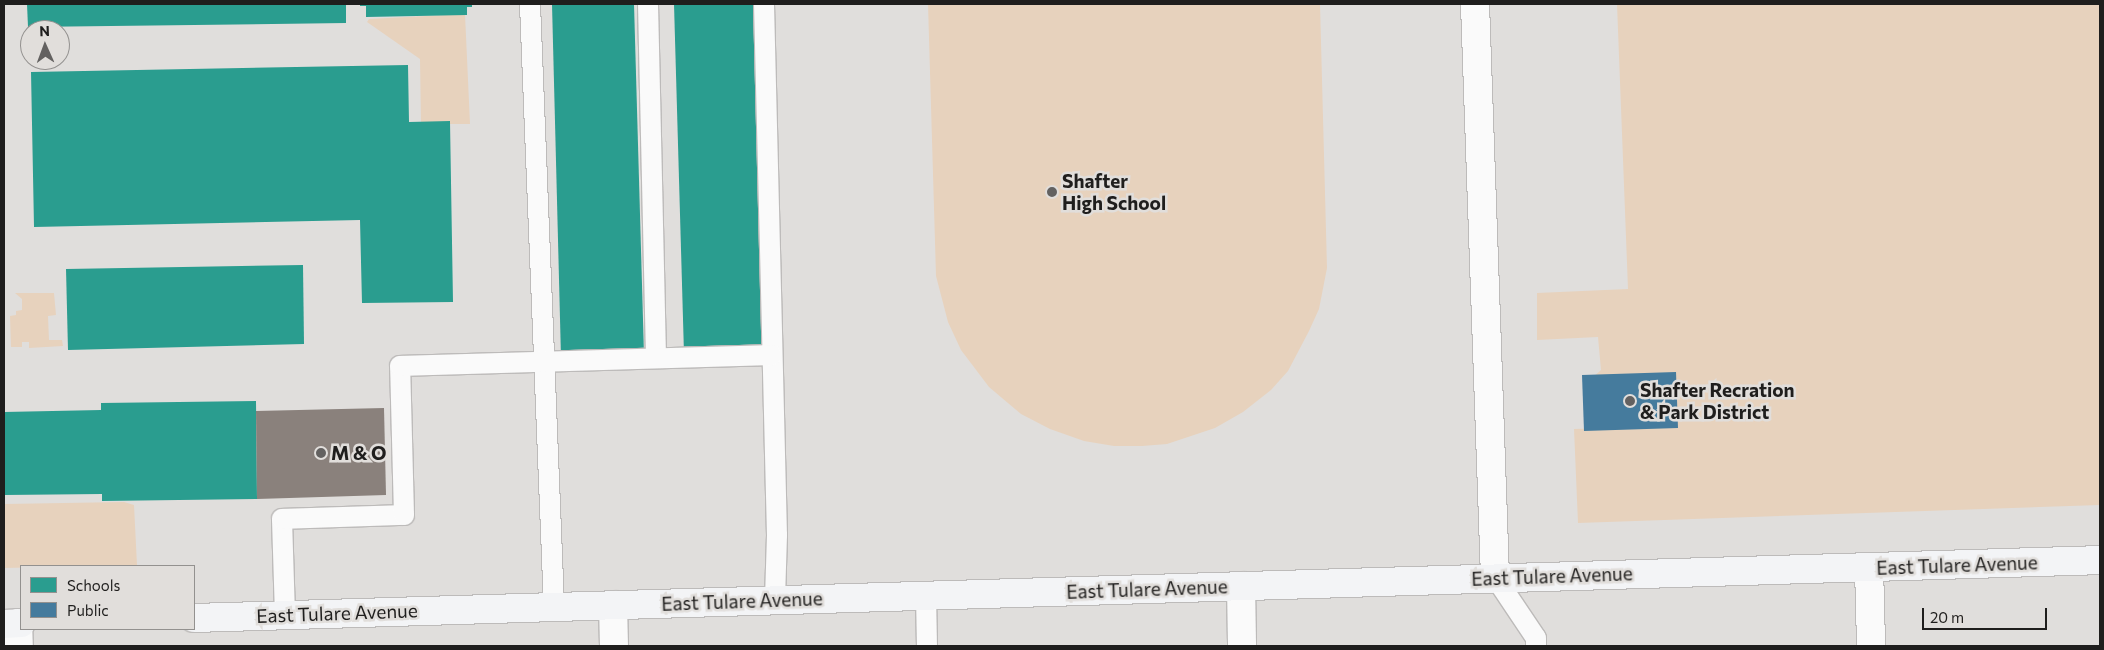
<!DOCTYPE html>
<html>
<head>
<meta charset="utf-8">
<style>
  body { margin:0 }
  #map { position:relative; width:2104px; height:650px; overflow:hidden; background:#e0dedc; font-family:Commissioner,sans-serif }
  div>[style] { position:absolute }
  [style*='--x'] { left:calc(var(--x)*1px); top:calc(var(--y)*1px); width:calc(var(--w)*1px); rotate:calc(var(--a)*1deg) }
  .green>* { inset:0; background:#e7d2bd }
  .schools>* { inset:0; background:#2a9d8f }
  .public>* { inset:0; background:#457b9d }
  .industry>* { inset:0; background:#8a817c }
  .roads { filter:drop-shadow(1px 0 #bdbbba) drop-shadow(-1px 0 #bdbbba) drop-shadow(0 1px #bdbbba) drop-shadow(0 -1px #bdbbba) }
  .lane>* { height:20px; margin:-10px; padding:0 10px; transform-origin:10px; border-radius:10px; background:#fafafa }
  .street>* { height:28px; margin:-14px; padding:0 14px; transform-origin:14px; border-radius:14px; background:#fafafa }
  .secondary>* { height:28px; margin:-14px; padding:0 14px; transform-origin:14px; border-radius:14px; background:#f3f4f6 }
  .dots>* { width:14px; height:14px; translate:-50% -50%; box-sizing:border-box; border:2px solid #e1dedb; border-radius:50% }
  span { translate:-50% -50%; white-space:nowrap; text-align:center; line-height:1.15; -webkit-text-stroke:5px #e1dedb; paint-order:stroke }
  .poi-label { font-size:19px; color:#1f1e1d; font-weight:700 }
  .left { translate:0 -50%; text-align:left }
  .street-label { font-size:19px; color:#1f1e1d }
  .frame { position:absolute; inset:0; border:5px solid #1f1e1d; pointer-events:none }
  .legend { position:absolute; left:20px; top:565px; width:175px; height:65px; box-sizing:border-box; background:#e1dedb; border:1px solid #93918f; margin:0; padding:6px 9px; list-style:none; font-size:15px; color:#1f1e1d }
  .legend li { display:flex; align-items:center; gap:10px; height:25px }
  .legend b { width:25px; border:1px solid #93918f }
  .north { position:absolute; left:20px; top:20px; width:50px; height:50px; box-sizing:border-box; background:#e1dedb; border:1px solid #93918f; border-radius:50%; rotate:358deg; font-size:14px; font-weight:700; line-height:20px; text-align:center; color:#1f1e1d }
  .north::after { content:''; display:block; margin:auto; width:18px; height:22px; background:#636160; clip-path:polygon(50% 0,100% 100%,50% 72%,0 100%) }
  .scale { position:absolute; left:1922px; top:608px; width:125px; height:22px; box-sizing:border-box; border:2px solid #1f1e1d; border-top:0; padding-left:6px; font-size:15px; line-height:18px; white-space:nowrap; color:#1f1e1d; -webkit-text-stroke:4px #e1dedb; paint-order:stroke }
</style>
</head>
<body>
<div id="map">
  <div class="green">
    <i style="clip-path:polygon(928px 4px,1320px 4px,1327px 268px,1319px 309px,1309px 331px,1288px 371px,1271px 390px,1243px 412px,1215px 428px,1167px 444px,1142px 446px,1114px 446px,1084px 441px,1050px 429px,1021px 414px,989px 387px,961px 350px,948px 322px,936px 276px)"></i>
    <i style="clip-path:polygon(1617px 4px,2100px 4px,2100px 505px,1578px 523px,1574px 429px,1675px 426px,1592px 378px,1601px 370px,1598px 337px,1537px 340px,1537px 293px,1628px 289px)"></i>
    <i style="clip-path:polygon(465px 14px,470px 124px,421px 124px,420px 59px,367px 22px,369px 19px)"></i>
    <i style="clip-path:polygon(15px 293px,54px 293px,56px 315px,48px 316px,49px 340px,62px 340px,63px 346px,29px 348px,29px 342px,22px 342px,22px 347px,11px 347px,10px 316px,16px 315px,16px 311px,22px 310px,22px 299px)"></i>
    <i style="clip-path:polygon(124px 502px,134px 505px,137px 565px,4px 568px,4px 504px)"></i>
  </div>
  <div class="schools">
    <i style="clip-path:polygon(27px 4px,346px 4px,346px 23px,28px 27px)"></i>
    <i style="clip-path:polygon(360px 4px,472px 4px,472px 7px,467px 7px,467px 15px,366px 17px,366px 6px,360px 6px)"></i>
    <i style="clip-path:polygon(552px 4px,634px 4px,644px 355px,561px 358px)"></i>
    <i style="clip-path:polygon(674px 4px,755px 4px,764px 352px,684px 354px)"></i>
    <i style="clip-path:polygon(408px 65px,409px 122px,450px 121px,453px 302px,362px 303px,360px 220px,34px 227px,31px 72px)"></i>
    <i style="clip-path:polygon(303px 265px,304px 344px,68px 350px,66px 269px)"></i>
    <i style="clip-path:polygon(256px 401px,257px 499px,102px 501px,102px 494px,4px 495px,4px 412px,101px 410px,101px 403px)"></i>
  </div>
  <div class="public">
    <i style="clip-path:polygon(1676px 372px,1678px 428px,1584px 431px,1582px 375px)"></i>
  </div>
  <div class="industry">
    <i style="clip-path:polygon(384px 408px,386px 495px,257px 499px,256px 411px)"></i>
  </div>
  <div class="roads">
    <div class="lane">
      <i style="--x:530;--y:4;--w:603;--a:87.72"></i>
      <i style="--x:648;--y:4;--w:354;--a:88.7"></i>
      <i style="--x:764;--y:4;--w:531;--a:88.6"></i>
      <i style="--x:777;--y:535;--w:65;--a:91.8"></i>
      <i style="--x:1495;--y:577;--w:73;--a:56.1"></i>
      <i style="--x:1536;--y:638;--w:8;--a:90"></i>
      <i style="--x:926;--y:595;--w:51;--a:88.9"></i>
      <i style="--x:285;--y:615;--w:96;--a:-91.8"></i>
      <i style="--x:282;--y:519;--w:122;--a:-1.9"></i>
      <i style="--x:404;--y:515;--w:149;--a:-91.5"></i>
      <i style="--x:400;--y:366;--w:372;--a:-1.7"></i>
    </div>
    <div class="street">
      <i style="--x:1475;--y:4;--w:573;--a:88"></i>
      <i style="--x:1869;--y:567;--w:79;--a:88.5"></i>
      <i style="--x:1241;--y:586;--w:60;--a:89"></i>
      <i style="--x:613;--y:605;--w:41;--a:88.6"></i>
      <i style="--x:18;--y:623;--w:23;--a:88"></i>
    </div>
    <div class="secondary">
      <i style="--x:194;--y:618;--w:1907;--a:-1.74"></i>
      <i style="--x:4;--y:624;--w:17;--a:-3"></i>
    </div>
  </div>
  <div class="dots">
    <i style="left:1052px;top:192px;background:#636160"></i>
    <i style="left:1630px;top:401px;background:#636160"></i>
    <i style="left:321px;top:453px;background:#636160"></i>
  </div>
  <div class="poi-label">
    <span class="left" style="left:1062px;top:192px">Shafter<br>High School</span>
    <span class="left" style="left:1640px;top:401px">Shafter Recration<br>&amp; Park District</span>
    <span class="left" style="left:331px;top:453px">M &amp; O</span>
  </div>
  <div class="street-label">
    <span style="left:1957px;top:565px;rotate:-2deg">East Tulare Avenue</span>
    <span style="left:1552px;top:576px;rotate:-2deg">East Tulare Avenue</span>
    <span style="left:1147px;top:589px;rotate:-2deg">East Tulare Avenue</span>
    <span style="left:742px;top:601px;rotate:-2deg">East Tulare Avenue</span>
    <span style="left:337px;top:613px;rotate:-2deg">East Tulare Avenue</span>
  </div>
  <div class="frame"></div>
  <ul class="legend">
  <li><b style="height:14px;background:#2a9d8f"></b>Schools</li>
  <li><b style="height:14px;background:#457b9d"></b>Public</li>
  </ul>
  <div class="north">N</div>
  <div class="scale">20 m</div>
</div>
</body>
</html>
